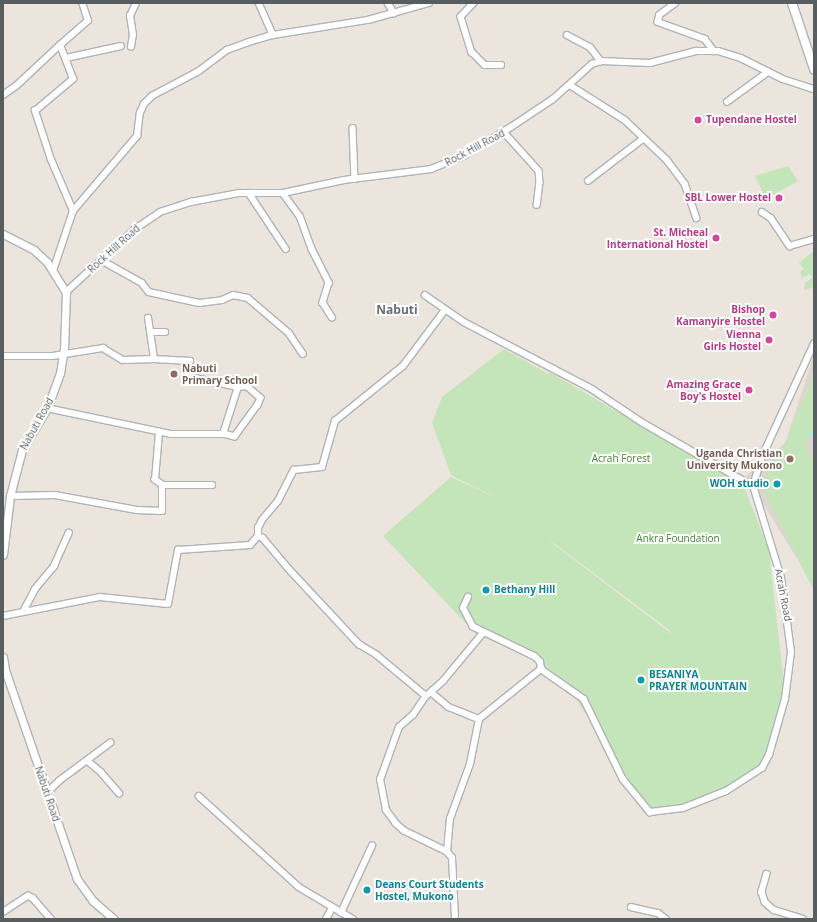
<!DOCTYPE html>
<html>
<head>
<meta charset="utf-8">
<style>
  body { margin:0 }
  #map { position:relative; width:817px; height:922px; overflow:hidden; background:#ebe5de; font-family:"Open Sans",sans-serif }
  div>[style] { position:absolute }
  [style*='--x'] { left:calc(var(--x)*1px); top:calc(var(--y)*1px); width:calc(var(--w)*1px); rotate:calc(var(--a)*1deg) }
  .education>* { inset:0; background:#ddd6cf }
  .green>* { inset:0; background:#c4e4ba }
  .stream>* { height:1.5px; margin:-0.75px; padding:0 0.75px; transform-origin:0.75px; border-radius:0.75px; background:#9bedff }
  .roads { filter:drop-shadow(1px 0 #b0b4b7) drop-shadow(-1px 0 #b0b4b7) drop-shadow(0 1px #b0b4b7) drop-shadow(0 -1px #b0b4b7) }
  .minor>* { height:5.5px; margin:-2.75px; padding:0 2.75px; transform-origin:2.75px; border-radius:2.75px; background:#fff }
  .tertiary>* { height:7px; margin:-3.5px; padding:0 3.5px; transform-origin:3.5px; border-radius:3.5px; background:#fff }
  .secondary>* { height:8px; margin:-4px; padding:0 4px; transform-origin:4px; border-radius:4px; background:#fff }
  .dots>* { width:11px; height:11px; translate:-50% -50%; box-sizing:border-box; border:2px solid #fff; border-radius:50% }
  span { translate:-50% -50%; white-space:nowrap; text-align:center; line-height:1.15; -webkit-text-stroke:4px #fff; paint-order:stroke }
  .hotel-label { font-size:10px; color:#b23c85; font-weight:700 }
  .left { translate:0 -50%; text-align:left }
  .right { translate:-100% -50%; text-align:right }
  .street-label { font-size:10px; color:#585e60 }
  .education-label { font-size:10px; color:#785e54; font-weight:700 }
  .park-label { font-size:10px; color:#448433 }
  .culture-label { font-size:10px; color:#0d838f; font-weight:700 }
  .quarter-label { font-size:12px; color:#697072; font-weight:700 }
  .frame { position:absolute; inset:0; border:4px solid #585e60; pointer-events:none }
</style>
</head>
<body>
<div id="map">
  <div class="education">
    <i style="clip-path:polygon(814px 355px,814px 591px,807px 575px,746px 476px,785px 443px)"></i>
  </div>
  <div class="green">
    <i style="clip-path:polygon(788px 166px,798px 181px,766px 199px,755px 176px)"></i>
    <i style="clip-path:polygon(814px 251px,814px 287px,804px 290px,805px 283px,813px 277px,809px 274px,802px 278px,800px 272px,804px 269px,799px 263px)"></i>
    <i style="clip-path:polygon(evenodd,504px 349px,548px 374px,551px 373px,744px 486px,769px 551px,786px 701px,762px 768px,726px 791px,683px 808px,650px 812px,569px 688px,536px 660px,476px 634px,383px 536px,451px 477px,503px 501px,451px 475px,432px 423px,442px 397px,504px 349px,547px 538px,668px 629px,673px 635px,556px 546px,547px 538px)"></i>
    <i style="clip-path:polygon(814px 375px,814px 432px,806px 440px,808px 452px,814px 461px,814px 591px,761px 485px,785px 443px)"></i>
  </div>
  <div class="stream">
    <i style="--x:809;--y:435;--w:6;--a:-39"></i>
    <i style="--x:813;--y:440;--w:1;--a:-45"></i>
  </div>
  <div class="roads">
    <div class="minor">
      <i style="--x:259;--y:3;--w:35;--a:66"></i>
      <i style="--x:388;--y:3;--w:12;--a:59"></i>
      <i style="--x:474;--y:3;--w:19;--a:133"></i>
      <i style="--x:461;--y:17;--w:37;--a:73"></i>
      <i style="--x:472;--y:52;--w:18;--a:45"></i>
      <i style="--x:485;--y:65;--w:16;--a:0"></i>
      <i style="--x:676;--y:3;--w:20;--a:143"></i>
      <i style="--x:660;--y:15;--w:7;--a:106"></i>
      <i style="--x:658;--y:22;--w:50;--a:19.9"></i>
      <i style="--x:705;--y:39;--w:15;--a:53"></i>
      <i style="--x:567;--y:35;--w:26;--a:28"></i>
      <i style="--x:590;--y:47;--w:18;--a:52"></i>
      <i style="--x:131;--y:47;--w:12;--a:-81"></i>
      <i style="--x:133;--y:35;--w:19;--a:-99"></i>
      <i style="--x:130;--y:16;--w:14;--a:-65"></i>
      <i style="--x:66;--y:58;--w:56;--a:-12.3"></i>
      <i style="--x:570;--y:85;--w:65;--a:32.5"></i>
      <i style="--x:625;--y:120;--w:58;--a:43.6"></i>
      <i style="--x:667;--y:160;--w:30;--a:53"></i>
      <i style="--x:685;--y:184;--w:36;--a:71"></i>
      <i style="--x:3;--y:95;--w:16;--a:-35"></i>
      <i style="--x:16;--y:86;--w:60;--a:-43"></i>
      <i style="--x:727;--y:102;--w:51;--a:-36.2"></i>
      <i style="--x:353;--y:128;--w:51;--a:87.8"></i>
      <i style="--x:504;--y:132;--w:52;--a:48.1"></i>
      <i style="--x:539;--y:171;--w:11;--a:85"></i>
      <i style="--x:540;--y:182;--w:23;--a:97"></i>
      <i style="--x:588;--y:181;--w:69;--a:-37.4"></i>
      <i style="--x:249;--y:193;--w:67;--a:56.5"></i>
      <i style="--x:283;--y:193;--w:29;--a:54"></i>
      <i style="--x:300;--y:216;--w:35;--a:70"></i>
      <i style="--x:312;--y:249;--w:38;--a:63"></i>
      <i style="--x:329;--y:283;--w:21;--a:107"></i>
      <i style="--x:323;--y:303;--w:17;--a:57"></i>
      <i style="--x:73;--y:211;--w:56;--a:-113.3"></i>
      <i style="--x:51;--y:160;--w:52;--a:-108.1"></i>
      <i style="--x:35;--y:111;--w:50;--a:-40.1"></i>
      <i style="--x:73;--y:79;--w:36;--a:-111"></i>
      <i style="--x:60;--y:45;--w:37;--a:-41"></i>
      <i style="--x:88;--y:21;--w:19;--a:-108"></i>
      <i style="--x:762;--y:212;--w:11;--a:34"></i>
      <i style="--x:771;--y:218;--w:34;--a:56"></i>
      <i style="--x:790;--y:246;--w:25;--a:-16"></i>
      <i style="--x:101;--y:260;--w:47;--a:29.3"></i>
      <i style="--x:142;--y:283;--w:11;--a:52"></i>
      <i style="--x:149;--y:292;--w:51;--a:12.4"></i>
      <i style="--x:199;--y:303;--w:23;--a:-7"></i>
      <i style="--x:222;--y:300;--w:12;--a:-24"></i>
      <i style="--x:233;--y:295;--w:15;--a:11"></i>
      <i style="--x:248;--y:298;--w:54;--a:40.5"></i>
      <i style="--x:289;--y:333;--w:25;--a:56"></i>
      <i style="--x:53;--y:271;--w:63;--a:-71.6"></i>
      <i style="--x:73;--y:211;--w:99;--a:-49.5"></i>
      <i style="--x:137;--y:136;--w:23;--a:-83"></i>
      <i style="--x:140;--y:113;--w:10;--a:-66"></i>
      <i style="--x:144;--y:104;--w:11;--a:-45"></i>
      <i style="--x:152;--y:96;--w:53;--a:-28"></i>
      <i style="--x:199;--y:71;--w:35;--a:-37"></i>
      <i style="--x:227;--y:50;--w:20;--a:-20"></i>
      <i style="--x:246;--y:43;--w:28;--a:-17"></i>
      <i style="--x:273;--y:35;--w:96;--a:-9"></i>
      <i style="--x:368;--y:20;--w:63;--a:-15.6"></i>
      <i style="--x:66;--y:292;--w:93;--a:-42.4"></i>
      <i style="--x:135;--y:229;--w:30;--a:-34"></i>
      <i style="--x:160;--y:212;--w:33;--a:-18"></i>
      <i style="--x:191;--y:202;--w:49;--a:-10.6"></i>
      <i style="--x:239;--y:193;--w:44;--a:0"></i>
      <i style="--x:283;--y:193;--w:62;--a:-12"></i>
      <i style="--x:344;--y:180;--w:88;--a:-7.2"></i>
      <i style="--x:431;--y:169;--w:37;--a:-22"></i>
      <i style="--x:465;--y:155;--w:54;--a:-31.3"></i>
      <i style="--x:511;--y:127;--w:50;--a:-33.7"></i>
      <i style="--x:553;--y:99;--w:52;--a:-41.9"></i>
      <i style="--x:592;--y:64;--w:9;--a:-18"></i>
      <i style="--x:601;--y:61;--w:49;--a:2.3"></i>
      <i style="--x:650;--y:63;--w:48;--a:-14.6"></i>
      <i style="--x:696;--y:51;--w:22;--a:0"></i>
      <i style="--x:718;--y:51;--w:24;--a:17"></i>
      <i style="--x:741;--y:58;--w:47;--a:26.6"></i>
      <i style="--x:783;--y:79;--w:33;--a:18"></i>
      <i style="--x:425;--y:295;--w:47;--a:34.7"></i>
      <i style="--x:464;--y:322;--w:144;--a:27.6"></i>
      <i style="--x:592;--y:389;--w:61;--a:33.7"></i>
      <i style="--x:643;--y:423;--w:127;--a:29.8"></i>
      <i style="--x:152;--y:332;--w:13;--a:0"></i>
      <i style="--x:3;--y:356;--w:50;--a:0"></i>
      <i style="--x:53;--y:356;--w:51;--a:-9.1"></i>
      <i style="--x:103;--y:348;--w:23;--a:31"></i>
      <i style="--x:123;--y:360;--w:31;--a:-2"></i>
      <i style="--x:154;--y:359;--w:41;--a:-98.3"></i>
      <i style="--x:154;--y:359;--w:36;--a:3"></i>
      <i style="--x:190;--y:361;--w:16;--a:105"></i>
      <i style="--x:186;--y:376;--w:53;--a:11.9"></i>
      <i style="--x:47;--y:408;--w:127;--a:11.8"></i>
      <i style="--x:171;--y:434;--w:52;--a:0"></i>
      <i style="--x:223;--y:434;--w:49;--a:-72.3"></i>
      <i style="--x:238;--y:387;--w:9;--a:-6"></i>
      <i style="--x:247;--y:386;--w:18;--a:41"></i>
      <i style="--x:261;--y:398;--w:8;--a:113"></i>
      <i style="--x:258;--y:405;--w:39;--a:126"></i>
      <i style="--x:235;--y:437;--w:12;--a:-166"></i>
      <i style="--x:162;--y:485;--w:50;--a:0"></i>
      <i style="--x:10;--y:496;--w:45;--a:-1.3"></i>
      <i style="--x:55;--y:495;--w:83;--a:10.4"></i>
      <i style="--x:137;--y:510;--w:25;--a:2"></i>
      <i style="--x:162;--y:511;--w:26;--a:-90"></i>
      <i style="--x:162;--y:485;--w:9;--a:-144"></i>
      <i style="--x:155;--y:480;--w:48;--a:-85.2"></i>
      <i style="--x:258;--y:536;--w:5;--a:22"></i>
      <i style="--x:263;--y:538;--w:40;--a:50"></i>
      <i style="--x:289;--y:569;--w:103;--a:47"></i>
      <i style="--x:359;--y:644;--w:21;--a:31"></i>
      <i style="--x:377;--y:655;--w:64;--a:39.9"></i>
      <i style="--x:24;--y:610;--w:24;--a:-62"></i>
      <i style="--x:35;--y:589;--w:30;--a:-50"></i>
      <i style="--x:54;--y:566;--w:36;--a:-66"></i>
      <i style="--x:3;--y:616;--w:99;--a:-11.1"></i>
      <i style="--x:100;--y:597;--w:68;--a:5.9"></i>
      <i style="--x:168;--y:604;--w:55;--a:-79.5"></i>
      <i style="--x:178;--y:550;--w:72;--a:-4"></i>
      <i style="--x:250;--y:545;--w:12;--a:-48"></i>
      <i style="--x:258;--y:536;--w:8;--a:-90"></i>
      <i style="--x:258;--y:528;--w:9;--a:-63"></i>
      <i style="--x:262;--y:520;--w:25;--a:-50"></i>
      <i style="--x:278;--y:501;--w:35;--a:-63"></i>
      <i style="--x:294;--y:470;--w:28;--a:-6"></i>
      <i style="--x:322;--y:467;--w:48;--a:-74.2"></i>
      <i style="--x:335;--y:421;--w:87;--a:-39"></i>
      <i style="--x:403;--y:366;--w:70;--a:-53.1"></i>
      <i style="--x:541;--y:669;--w:52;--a:34.9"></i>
      <i style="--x:584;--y:699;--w:89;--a:64"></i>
      <i style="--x:623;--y:779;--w:43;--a:50.7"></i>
      <i style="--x:650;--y:812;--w:33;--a:-7"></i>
      <i style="--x:683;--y:808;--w:46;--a:-21.6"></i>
      <i style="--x:726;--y:791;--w:43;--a:-32.6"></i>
      <i style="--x:762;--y:768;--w:15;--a:-62"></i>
      <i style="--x:769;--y:755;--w:58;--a:-74.1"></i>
      <i style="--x:785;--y:699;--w:47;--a:-82.7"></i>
      <i style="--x:791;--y:652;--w:75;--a:-97.7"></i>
      <i style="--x:781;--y:578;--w:96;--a:-106.9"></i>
      <i style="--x:753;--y:486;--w:28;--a:-73"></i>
      <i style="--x:761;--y:459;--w:127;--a:-65.3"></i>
      <i style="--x:431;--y:692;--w:23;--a:40"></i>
      <i style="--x:449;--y:707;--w:32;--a:22"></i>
      <i style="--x:88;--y:761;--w:17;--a:40"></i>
      <i style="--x:101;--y:772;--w:28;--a:49"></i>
      <i style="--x:47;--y:793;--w:17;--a:-45"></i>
      <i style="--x:59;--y:781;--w:64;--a:-36.7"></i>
      <i style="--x:199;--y:796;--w:135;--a:42.3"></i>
      <i style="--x:299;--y:887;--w:63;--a:30.7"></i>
      <i style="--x:447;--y:852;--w:33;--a:-85"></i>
      <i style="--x:450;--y:819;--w:59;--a:-70"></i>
      <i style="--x:470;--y:764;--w:46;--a:-78.7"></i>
      <i style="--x:479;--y:719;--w:80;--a:-38.9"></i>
      <i style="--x:541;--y:669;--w:7;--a:-98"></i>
      <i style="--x:540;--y:662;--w:7;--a:-135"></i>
      <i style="--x:535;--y:657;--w:69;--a:-154.2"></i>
      <i style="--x:473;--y:627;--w:21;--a:-118"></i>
      <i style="--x:463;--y:608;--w:12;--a:-66"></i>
      <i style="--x:767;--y:874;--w:19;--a:106"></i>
      <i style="--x:762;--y:892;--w:10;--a:73"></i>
      <i style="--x:765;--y:902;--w:12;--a:42"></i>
      <i style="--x:774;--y:910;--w:30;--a:17"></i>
      <i style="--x:631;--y:907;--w:28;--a:13"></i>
      <i style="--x:658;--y:913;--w:10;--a:37"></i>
      <i style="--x:3;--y:912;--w:30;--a:-33"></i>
      <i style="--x:28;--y:896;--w:5;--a:22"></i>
      <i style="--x:33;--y:898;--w:28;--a:49"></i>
      <i style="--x:341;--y:913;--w:74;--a:-65.2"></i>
      <i style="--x:326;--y:919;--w:13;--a:-61"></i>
      <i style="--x:455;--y:919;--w:61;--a:-92.8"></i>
      <i style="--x:452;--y:858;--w:8;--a:-130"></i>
      <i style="--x:447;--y:852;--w:48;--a:-154"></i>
      <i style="--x:404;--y:831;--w:11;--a:-139"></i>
      <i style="--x:396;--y:824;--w:17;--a:-126"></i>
      <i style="--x:386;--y:810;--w:31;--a:-101"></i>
      <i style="--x:380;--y:780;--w:56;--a:-70.3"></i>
      <i style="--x:399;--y:727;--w:18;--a:-41"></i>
      <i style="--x:413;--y:715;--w:23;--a:-56"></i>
      <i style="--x:426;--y:696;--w:23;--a:-41"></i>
      <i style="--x:443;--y:681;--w:62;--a:-50.2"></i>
    </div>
    <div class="tertiary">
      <i style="--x:3;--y:234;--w:35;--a:27"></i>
      <i style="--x:34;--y:250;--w:18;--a:43"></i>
      <i style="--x:47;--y:262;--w:36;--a:58"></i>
      <i style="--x:66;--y:292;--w:56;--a:92"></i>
      <i style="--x:64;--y:348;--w:25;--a:99"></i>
      <i style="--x:60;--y:373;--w:37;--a:110"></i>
      <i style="--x:47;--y:408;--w:49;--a:120.8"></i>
      <i style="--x:22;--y:450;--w:48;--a:104.6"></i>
      <i style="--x:10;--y:496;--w:59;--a:96.8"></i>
      <i style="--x:3;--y:657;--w:13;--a:81"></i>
      <i style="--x:5;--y:670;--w:221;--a:71"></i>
      <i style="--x:77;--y:879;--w:27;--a:54"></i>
      <i style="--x:93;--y:901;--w:28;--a:41"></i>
    </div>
    <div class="secondary">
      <i style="--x:792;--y:3;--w:70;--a:71.6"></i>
    </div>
  </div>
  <div class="dots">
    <i style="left:698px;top:120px;background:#d1479c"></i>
    <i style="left:779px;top:198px;background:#d1479c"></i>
    <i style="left:716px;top:238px;background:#d1479c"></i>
    <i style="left:773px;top:315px;background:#d1479c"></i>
    <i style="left:769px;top:340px;background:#d1479c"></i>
    <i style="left:174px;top:374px;background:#8d6e63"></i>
    <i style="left:749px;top:390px;background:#d1479c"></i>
    <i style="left:790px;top:459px;background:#8d6e63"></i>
    <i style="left:777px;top:484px;background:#0f9aa8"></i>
    <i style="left:486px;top:590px;background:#0f9aa8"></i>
    <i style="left:641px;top:680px;background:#0f9aa8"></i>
    <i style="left:367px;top:890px;background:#0f9aa8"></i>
  </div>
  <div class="hotel-label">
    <span class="left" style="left:706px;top:120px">Tupendane Hostel</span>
    <span class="right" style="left:771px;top:198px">SBL Lower Hostel</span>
    <span class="right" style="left:708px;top:238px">St. Micheal<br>International Hostel</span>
    <span class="right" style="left:765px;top:315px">Bishop<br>Kamanyire Hostel</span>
    <span class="right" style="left:761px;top:340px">Vienna<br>Girls Hostel</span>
    <span class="right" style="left:741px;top:390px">Amazing Grace<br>Boy's Hostel</span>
  </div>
  <div class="street-label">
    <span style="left:475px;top:148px;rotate:-28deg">Rock Hill Road</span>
    <span style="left:114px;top:249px;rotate:-42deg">Rock Hill Road</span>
    <span style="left:37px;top:424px;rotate:-61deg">Nabuti Road</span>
    <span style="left:783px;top:595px;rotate:79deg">Acrah Road</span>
    <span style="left:47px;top:794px;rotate:71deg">Nabuti Road</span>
  </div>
  <div class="education-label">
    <span class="left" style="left:182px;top:374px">Nabuti<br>Primary School</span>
    <span class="right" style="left:782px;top:459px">Uganda Christian<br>University Mukono</span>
  </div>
  <div class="park-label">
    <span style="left:621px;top:459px">Acrah Forest</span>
    <span style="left:678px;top:539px">Ankra Foundation</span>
  </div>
  <div class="culture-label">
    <span class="right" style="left:769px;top:484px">WOH studio</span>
    <span class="left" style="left:494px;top:590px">Bethany Hill</span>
    <span class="left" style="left:649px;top:680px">BESANIYA<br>PRAYER MOUNTAIN</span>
    <span class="left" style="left:375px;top:890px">Deans Court Students<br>Hostel, Mukono</span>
  </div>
  <div class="quarter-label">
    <span style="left:397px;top:310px">Nabuti</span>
  </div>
  <div class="frame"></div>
</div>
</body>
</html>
